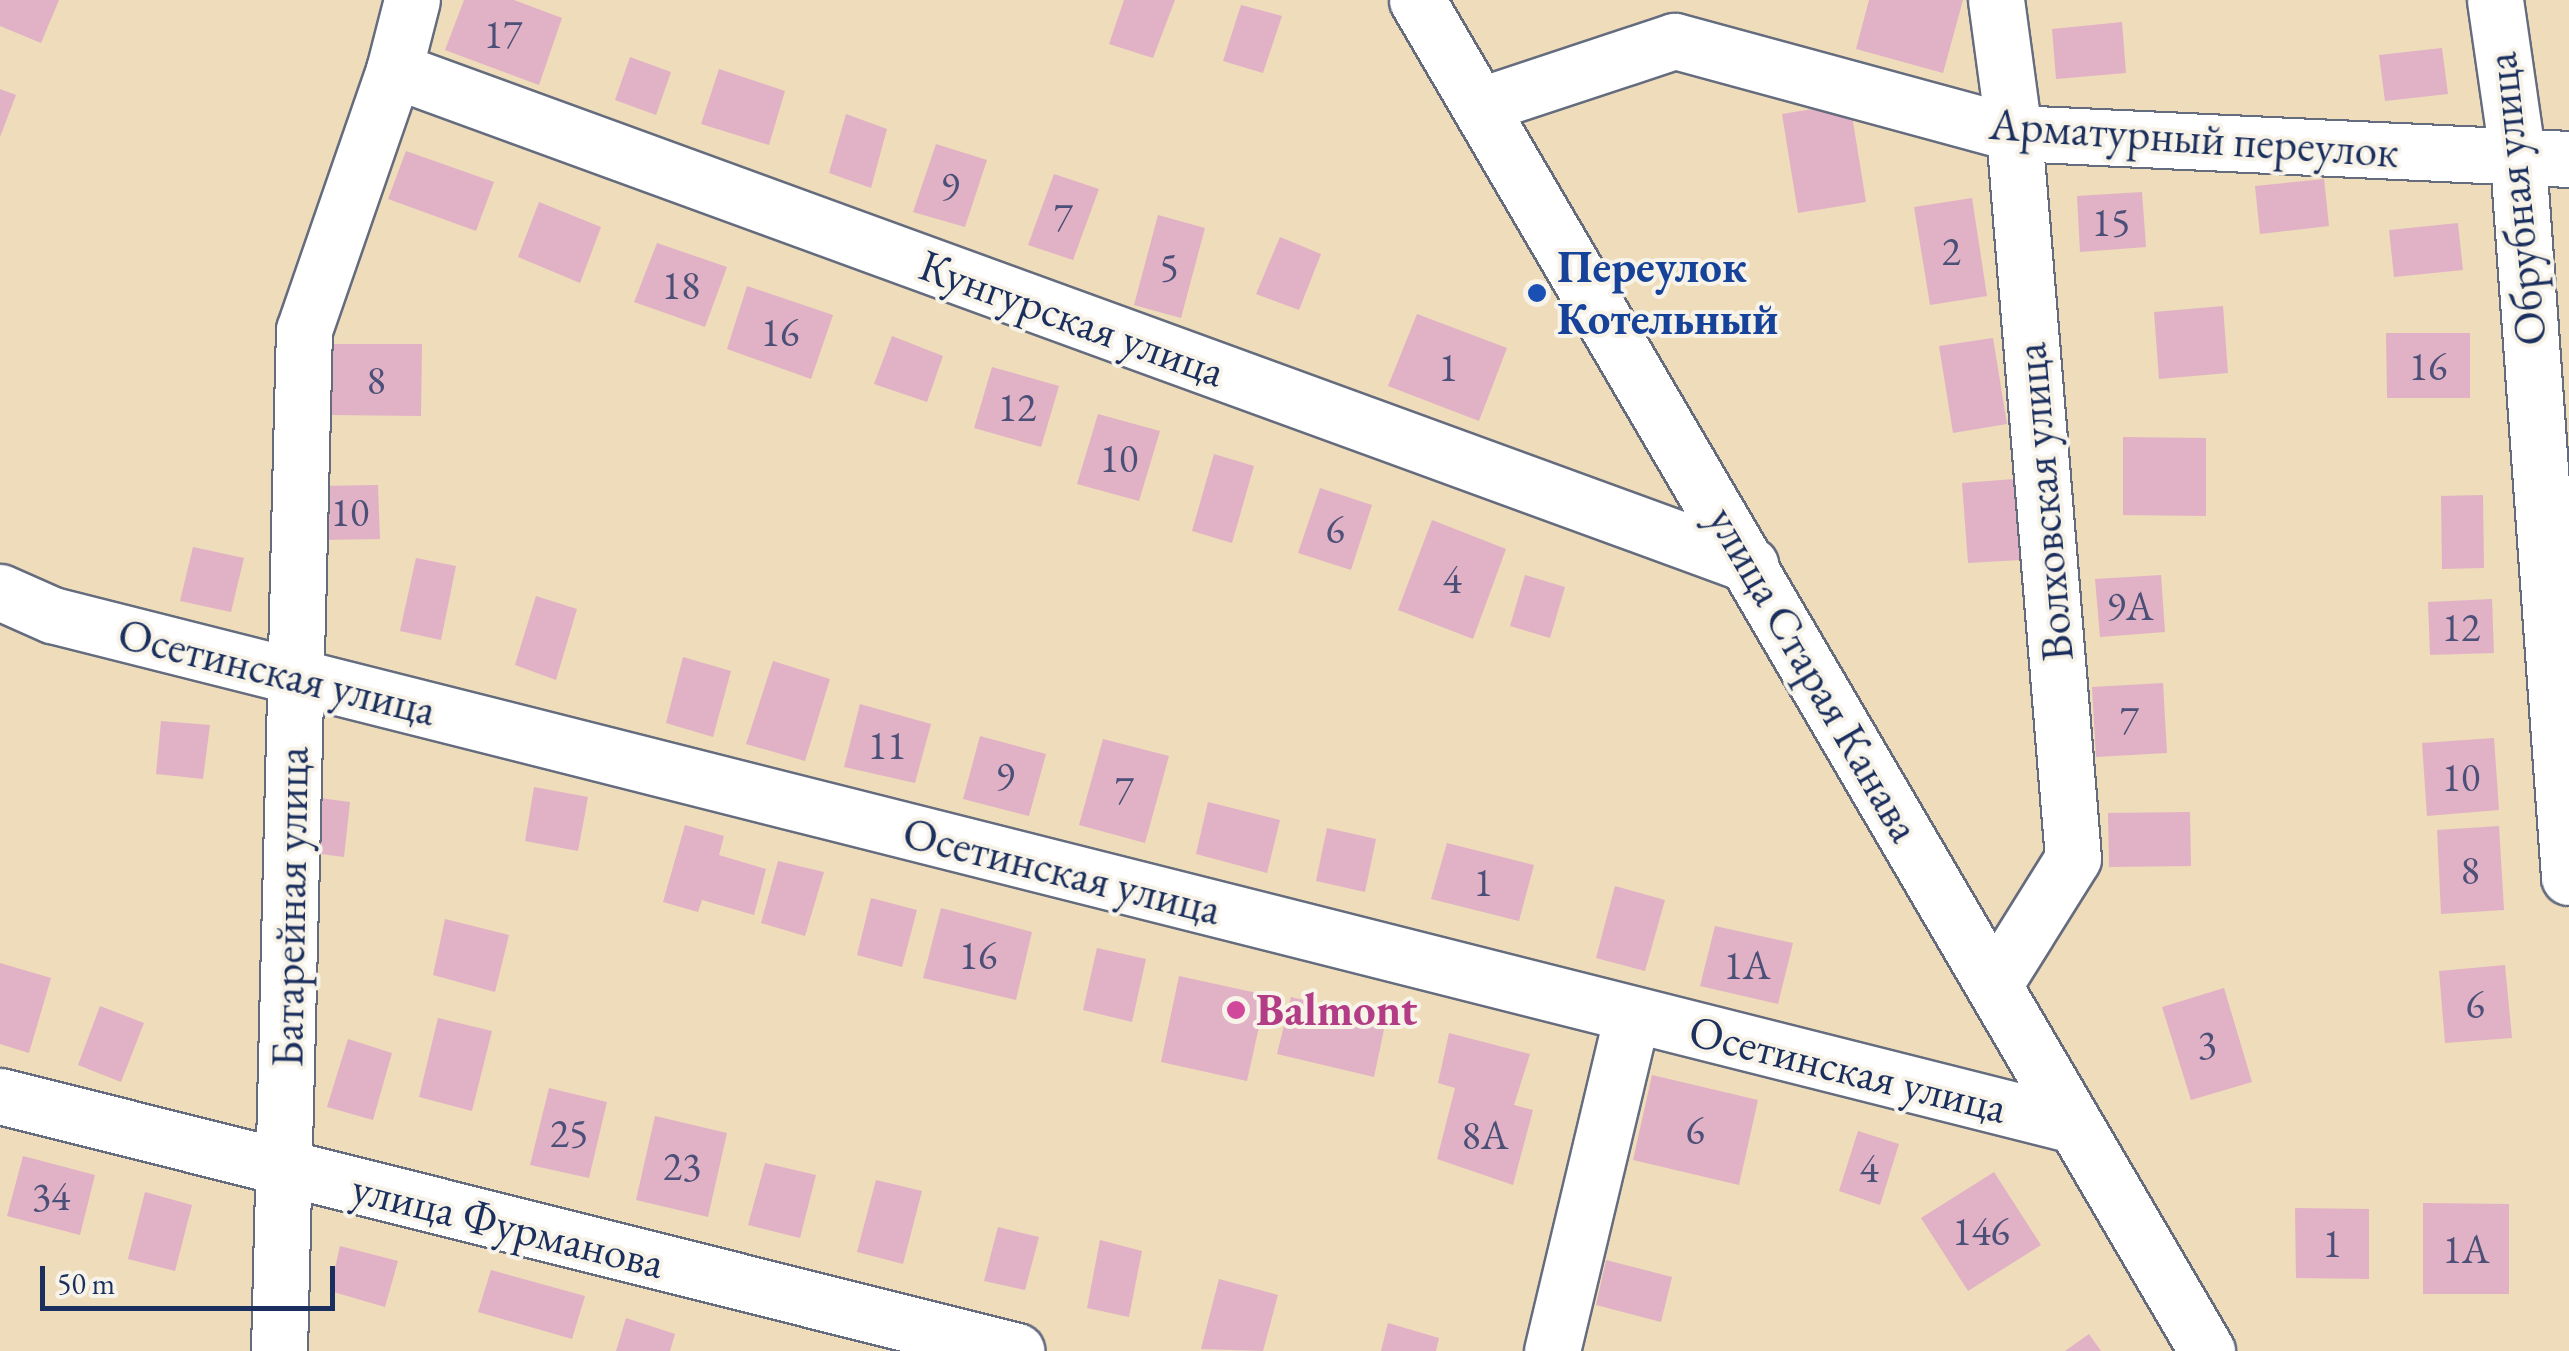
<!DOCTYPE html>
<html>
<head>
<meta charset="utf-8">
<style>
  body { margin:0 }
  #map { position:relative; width:2569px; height:1351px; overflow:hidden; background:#eedcba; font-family:"EB Garamond",serif }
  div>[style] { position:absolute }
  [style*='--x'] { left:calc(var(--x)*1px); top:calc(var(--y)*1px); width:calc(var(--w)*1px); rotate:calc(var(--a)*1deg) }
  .building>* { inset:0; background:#e1b2c5 }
  .roads { filter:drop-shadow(2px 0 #656c7e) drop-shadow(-2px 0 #656c7e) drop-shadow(0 2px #656c7e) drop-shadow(0 -2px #656c7e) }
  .minor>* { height:55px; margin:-27.5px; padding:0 27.5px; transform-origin:27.5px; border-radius:27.5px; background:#fff }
  .dots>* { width:28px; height:28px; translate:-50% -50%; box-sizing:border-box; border:5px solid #f7f3e8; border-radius:50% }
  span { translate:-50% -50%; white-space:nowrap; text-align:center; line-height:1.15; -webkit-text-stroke:8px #f7f3e8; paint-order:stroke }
  .number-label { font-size:40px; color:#4c5078 }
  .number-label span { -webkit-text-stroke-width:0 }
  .street-label { font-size:45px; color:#1b2f5e }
  .transit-label { font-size:45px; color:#164399; font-weight:700 }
  .left { translate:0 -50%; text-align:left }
  .hotel-label { font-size:45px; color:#b23c85; font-weight:700 }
  .scale { position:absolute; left:40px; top:1266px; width:295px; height:45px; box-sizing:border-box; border:5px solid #1b2f5e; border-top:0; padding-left:12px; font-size:30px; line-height:35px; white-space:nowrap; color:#1b2f5e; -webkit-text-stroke:8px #f7f3e8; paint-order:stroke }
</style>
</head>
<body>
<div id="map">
  <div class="building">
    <i style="clip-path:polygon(0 0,59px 0,41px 43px,0 26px)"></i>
    <i style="clip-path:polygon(464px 0,514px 0,562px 18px,539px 85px,445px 50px)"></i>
    <i style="clip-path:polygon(1124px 0,1175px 0,1153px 58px,1109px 44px)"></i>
    <i style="clip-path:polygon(1869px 0,1963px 0,1943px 73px,1856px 49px)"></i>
    <i style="clip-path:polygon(1241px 5px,1282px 16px,1263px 73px,1223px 61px)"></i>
    <i style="clip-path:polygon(2122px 22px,2126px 73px,2056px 79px,2052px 29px)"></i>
    <i style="clip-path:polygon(2442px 48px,2448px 94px,2385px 101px,2379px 55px)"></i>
    <i style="clip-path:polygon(630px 57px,671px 72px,656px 115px,615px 100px)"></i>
    <i style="clip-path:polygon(719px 69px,785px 91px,769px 145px,701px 124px)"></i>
    <i style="clip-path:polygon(0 89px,16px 95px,0 137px)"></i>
    <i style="clip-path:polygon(1850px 103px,1866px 202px,1798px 213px,1782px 114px)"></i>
    <i style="clip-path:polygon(846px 114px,887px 129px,871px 188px,829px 173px)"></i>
    <i style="clip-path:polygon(936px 144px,987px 160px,965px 227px,913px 212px)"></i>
    <i style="clip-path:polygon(406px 151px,494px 182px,476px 231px,388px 199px)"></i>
    <i style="clip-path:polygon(1054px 174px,1099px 189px,1073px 260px,1028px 245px)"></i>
    <i style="clip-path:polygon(2324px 179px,2329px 226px,2260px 234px,2255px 186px)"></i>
    <i style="clip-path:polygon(2142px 192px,2146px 247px,2080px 252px,2077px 196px)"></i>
    <i style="clip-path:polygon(1972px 198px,1987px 296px,1930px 305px,1914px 207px)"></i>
    <i style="clip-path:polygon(539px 202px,601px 227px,580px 283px,518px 257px)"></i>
    <i style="clip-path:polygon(1158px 215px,1205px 228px,1181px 318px,1134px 305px)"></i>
    <i style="clip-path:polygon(2458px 223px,2463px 270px,2394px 277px,2389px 230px)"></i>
    <i style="clip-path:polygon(1280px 237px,1321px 254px,1299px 310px,1256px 294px)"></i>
    <i style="clip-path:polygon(657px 243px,727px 267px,705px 327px,634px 302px)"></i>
    <i style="clip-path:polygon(747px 286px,833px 315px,811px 379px,727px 349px)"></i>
    <i style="clip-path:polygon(2223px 306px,2228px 373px,2159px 379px,2154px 312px)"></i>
    <i style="clip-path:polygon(1417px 314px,1507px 348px,1479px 421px,1388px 386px)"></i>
    <i style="clip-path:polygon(2386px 333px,2470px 333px,2470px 398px,2387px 398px)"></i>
    <i style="clip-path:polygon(892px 336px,943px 356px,927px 402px,874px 384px)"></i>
    <i style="clip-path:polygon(1993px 338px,2007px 424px,1953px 433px,1939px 346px)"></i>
    <i style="clip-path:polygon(329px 344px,422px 344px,421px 416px,331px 415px)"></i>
    <i style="clip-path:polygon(992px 367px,1059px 386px,1041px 447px,974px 428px)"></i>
    <i style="clip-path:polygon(1098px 414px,1160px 431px,1139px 501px,1077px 484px)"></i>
    <i style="clip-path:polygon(2123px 437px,2206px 438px,2206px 516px,2123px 515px)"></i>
    <i style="clip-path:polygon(1214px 454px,1254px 466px,1232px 543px,1192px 531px)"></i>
    <i style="clip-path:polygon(2014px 479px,2020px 560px,1968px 563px,1962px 483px)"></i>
    <i style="clip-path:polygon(378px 485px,380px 539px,321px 540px,319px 486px)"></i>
    <i style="clip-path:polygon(1320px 488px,1372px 505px,1351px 570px,1298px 553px)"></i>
    <i style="clip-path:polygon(2483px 495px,2484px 568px,2442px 569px,2441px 496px)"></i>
    <i style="clip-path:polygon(1432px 520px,1506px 549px,1473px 639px,1398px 610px)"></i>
    <i style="clip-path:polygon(193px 547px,244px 558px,231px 612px,180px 601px)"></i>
    <i style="clip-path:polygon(416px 558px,456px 566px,441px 640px,400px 631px)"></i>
    <i style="clip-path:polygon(1525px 575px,1565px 587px,1550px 638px,1510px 626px)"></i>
    <i style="clip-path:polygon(2161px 575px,2165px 632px,2100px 637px,2095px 579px)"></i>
    <i style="clip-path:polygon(536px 596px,577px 609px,556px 680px,515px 665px)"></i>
    <i style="clip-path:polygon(2492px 599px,2494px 653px,2430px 655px,2428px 602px)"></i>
    <i style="clip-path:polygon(683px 657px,731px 671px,713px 737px,666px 723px)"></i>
    <i style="clip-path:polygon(773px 661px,830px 679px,805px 761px,746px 744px)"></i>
    <i style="clip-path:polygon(2163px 683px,2167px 753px,2096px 757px,2092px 687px)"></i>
    <i style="clip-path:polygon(860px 704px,931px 724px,915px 783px,844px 767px)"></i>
    <i style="clip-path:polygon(161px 721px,210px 725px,203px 779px,156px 774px)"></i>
    <i style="clip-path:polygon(980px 736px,1046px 754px,1029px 816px,963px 799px)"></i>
    <i style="clip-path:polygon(2494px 738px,2499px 810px,2427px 816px,2422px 743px)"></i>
    <i style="clip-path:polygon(1103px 739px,1169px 756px,1145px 843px,1079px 825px)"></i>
    <i style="clip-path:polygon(534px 787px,588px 797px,578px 851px,525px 841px)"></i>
    <i style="clip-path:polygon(312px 797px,350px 802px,344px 857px,306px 852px)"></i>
    <i style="clip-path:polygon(1208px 802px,1280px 820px,1267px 873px,1196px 854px)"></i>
    <i style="clip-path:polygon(2190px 812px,2191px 866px,2109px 867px,2108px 813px)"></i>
    <i style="clip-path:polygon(685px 825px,724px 836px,719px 855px,766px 869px,754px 915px,702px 900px,698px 912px,663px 902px)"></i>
    <i style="clip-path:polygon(2499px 826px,2504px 910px,2441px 914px,2437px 830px)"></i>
    <i style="clip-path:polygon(1327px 828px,1376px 839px,1365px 892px,1316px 881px)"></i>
    <i style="clip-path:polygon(1447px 843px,1534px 865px,1519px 921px,1431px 899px)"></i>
    <i style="clip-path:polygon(778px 861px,824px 872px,805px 936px,761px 923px)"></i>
    <i style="clip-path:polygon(1615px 886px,1665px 900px,1645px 971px,1596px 958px)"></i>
    <i style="clip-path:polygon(871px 898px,917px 910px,902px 967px,857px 955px)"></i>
    <i style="clip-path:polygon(941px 908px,1032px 932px,1016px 1000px,923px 978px)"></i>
    <i style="clip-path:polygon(445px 919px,509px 935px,495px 992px,433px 975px)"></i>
    <i style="clip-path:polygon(1715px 926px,1793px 943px,1778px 1004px,1700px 986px)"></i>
    <i style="clip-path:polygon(1097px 948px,1146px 959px,1132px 1022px,1083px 1010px)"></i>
    <i style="clip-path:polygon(0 963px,51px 978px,29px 1053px,0 1044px)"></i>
    <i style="clip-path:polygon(2505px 965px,2512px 1038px,2445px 1043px,2439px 971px)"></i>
    <i style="clip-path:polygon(1179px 976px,1266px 995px,1247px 1081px,1161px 1062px)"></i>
    <i style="clip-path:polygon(2224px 988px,2252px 1082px,2191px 1100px,2162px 1007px)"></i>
    <i style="clip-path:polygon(1291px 997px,1386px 1020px,1374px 1077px,1277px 1054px)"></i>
    <i style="clip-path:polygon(100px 1006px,144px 1023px,121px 1082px,78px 1065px)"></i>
    <i style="clip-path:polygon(438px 1018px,492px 1031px,472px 1111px,419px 1097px)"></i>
    <i style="clip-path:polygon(1449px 1033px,1530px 1054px,1514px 1105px,1533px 1110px,1513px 1185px,1437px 1159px,1455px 1088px,1438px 1083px)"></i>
    <i style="clip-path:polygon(348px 1039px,392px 1053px,373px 1120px,327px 1107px)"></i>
    <i style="clip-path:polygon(1652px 1075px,1758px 1100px,1739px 1185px,1633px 1160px)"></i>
    <i style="clip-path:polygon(549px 1088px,607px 1102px,589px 1178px,530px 1165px)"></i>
    <i style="clip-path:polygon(655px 1116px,727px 1133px,708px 1217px,636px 1200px)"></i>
    <i style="clip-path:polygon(1858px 1131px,1899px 1144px,1880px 1205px,1839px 1191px)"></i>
    <i style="clip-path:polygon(23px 1156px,95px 1175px,80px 1235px,7px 1216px)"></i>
    <i style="clip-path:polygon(765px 1163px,816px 1175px,800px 1238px,748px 1225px)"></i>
    <i style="clip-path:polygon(1994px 1172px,2041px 1245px,1968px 1291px,1921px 1218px)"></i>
    <i style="clip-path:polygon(876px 1180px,922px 1191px,903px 1264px,857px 1252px)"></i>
    <i style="clip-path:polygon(145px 1192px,192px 1205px,175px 1271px,128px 1259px)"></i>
    <i style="clip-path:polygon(2423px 1203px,2509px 1204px,2509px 1294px,2423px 1294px)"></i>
    <i style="clip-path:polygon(2295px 1208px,2369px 1209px,2369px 1279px,2296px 1278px)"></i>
    <i style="clip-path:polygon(998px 1227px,1039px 1237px,1025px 1290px,984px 1281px)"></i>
    <i style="clip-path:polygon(1100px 1240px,1142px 1251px,1129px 1317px,1087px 1308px)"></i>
    <i style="clip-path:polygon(340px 1246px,398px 1261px,385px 1307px,330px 1291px)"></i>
    <i style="clip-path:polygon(1606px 1260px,1672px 1277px,1661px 1322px,1596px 1305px)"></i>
    <i style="clip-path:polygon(491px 1270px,585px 1296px,572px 1339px,478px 1312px)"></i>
    <i style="clip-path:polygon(1219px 1279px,1278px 1295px,1263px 1351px,1201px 1349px)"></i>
    <i style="clip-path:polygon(626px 1318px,675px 1334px,670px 1351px,616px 1351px)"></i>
    <i style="clip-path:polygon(1388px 1323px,1439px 1338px,1436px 1351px,1381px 1351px)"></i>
    <i style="clip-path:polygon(2089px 1334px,2101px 1351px,2065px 1351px)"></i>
  </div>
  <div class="roads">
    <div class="minor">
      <i style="--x:1417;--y:0;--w:1565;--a:59.68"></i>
      <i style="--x:2495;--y:0;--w:162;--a:81.8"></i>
      <i style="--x:2518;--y:160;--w:719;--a:85.93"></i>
      <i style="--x:394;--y:70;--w:1444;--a:20.05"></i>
      <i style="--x:1481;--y:105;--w:204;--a:-18.3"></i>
      <i style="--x:1675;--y:41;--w:351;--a:15.2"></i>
      <i style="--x:2014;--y:133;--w:556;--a:2.68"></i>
      <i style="--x:0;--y:592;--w:57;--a:23.9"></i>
      <i style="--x:52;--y:615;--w:2084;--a:14.16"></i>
      <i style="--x:1995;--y:983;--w:147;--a:-58"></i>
      <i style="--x:2073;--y:858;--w:727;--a:-94.65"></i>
      <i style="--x:2014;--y:133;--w:134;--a:-97.7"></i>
      <i style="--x:0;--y:1096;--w:1048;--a:14.08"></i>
      <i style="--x:279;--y:1351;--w:1021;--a:-88.6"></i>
      <i style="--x:304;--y:330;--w:275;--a:-70.9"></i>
      <i style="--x:394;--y:70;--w:72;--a:-75.6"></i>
      <i style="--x:1552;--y:1351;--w:344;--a:-76.6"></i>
    </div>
  </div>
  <div class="dots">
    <i style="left:1537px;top:293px;background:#1a4fb4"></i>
    <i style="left:1236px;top:1010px;background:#d1479c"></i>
  </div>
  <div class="number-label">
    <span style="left:503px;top:34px">17</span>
    <span style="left:950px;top:186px">9</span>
    <span style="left:1063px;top:217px">7</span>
    <span style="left:2111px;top:222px">15</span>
    <span style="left:1951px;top:251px">2</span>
    <span style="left:1169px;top:267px">5</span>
    <span style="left:681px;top:285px">18</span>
    <span style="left:780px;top:332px">16</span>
    <span style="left:2428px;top:366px">16</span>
    <span style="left:1448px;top:367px">1</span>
    <span style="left:376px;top:380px">8</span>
    <span style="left:1017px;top:407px">12</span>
    <span style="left:1119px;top:458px">10</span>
    <span style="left:350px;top:512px">10</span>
    <span style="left:1335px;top:529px">6</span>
    <span style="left:1452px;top:579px">4</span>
    <span style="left:2130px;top:606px">9А</span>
    <span style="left:2461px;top:627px">12</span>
    <span style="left:2129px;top:720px">7</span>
    <span style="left:887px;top:745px">11</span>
    <span style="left:1005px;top:776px">9</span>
    <span style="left:2461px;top:777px">10</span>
    <span style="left:1124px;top:790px">7</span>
    <span style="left:2470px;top:870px">8</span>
    <span style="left:1483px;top:882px">1</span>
    <span style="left:978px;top:955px">16</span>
    <span style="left:1747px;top:965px">1А</span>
    <span style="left:2475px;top:1004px">6</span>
    <span style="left:2207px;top:1044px">3</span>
    <span style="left:1695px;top:1130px">6</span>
    <span style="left:569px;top:1133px">25</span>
    <span style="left:1485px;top:1135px">8А</span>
    <span style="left:682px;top:1166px">23</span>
    <span style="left:1869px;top:1168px">4</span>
    <span style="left:51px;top:1196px">34</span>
    <span style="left:1981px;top:1231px">146</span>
    <span style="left:2332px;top:1243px">1</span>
    <span style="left:2466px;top:1249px">1А</span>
  </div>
  <div class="street-label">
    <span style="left:2194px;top:138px;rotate:4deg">Арматурный переулок</span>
    <span style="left:2516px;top:199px;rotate:-96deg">Обрубная улица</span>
    <span style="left:1072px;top:318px;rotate:20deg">Кунгурская улица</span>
    <span style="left:2044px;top:502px;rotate:-95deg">Волховская улица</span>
    <span style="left:277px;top:672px;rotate:14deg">Осетинская улица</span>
    <span style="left:1814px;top:674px;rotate:60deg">улица Старая Канава</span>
    <span style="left:1062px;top:871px;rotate:14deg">Осетинская улица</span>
    <span style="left:290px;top:907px;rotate:-89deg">Батарейная улица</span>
    <span style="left:1848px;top:1069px;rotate:14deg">Осетинская улица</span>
    <span style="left:508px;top:1225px;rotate:14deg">улица Фурманова</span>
  </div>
  <div class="transit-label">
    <span class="left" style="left:1557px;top:293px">Переулок<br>Котельный</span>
  </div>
  <div class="hotel-label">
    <span class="left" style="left:1256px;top:1010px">Balmont</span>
  </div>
  <div class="scale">50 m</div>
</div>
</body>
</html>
